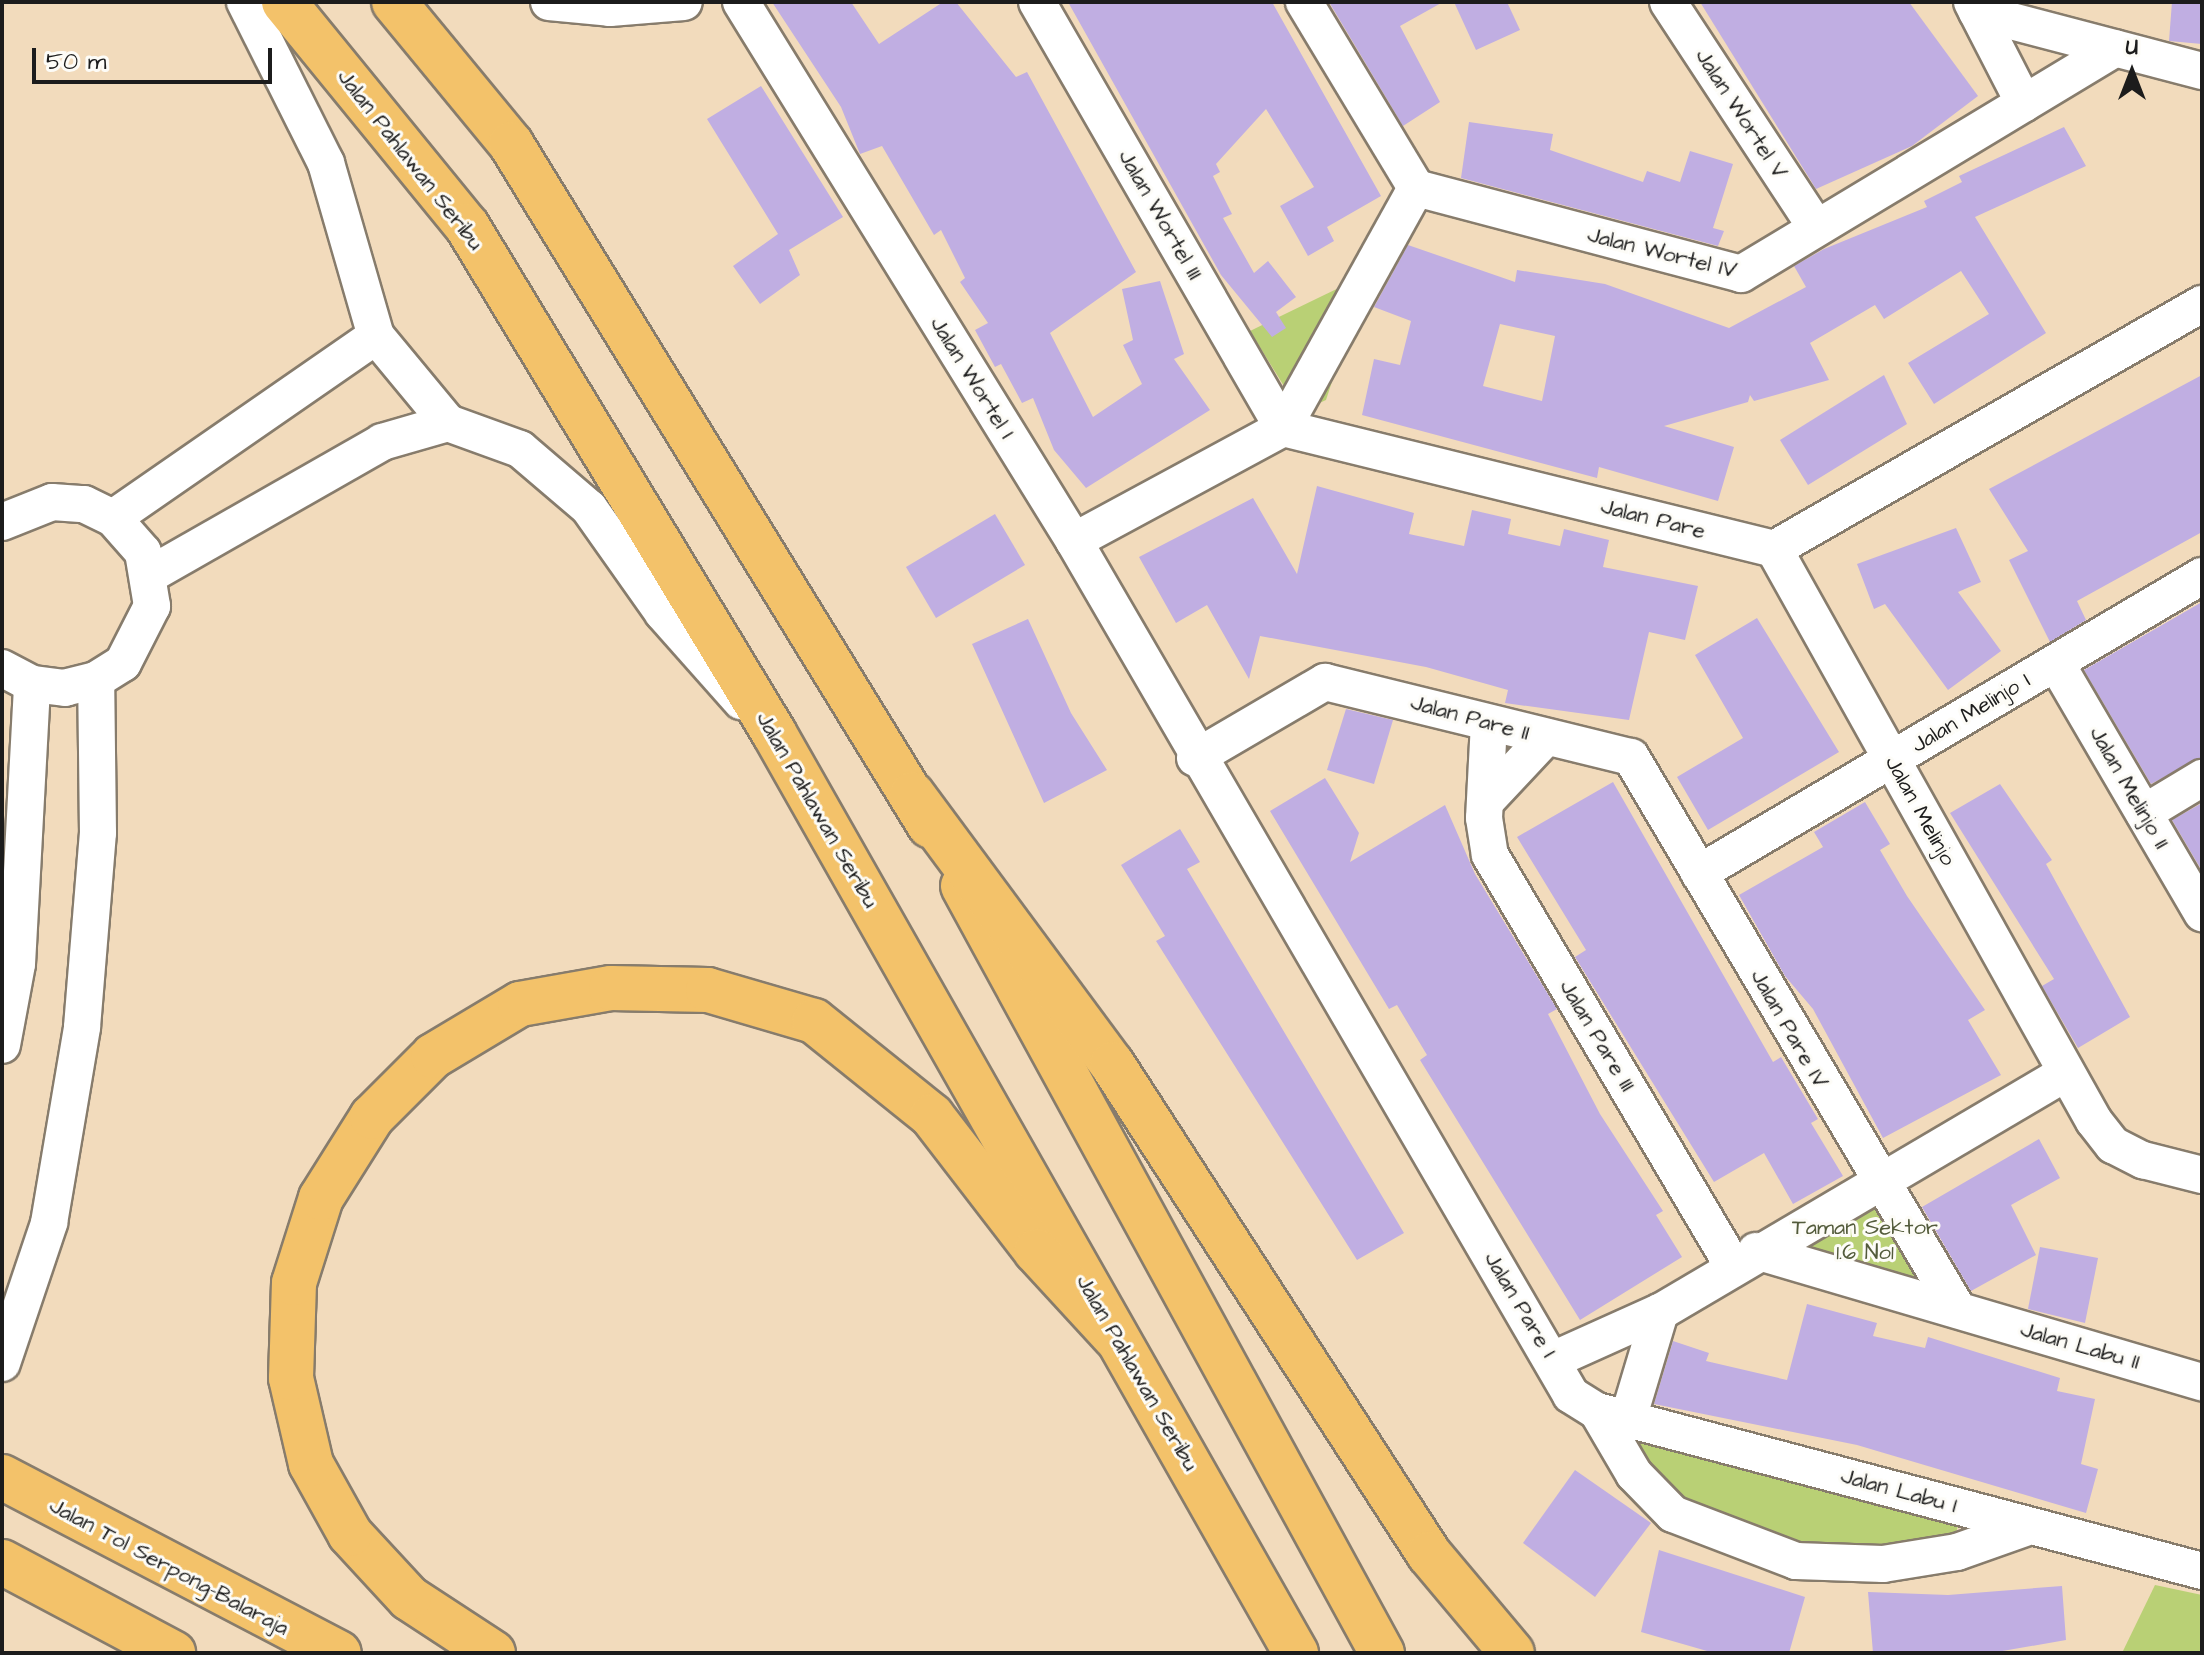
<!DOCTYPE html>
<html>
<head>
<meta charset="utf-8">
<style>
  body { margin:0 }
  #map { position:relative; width:2204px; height:1655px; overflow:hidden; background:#f2dbbc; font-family:"Architects Daughter",sans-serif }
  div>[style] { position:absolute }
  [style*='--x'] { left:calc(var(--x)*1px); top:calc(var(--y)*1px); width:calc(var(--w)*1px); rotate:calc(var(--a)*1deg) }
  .green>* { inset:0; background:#b9d075 }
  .building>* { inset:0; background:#c0aee2 }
  .roads { filter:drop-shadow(2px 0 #877c6c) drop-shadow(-2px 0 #877c6c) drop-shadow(0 2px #877c6c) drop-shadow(0 -2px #877c6c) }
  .street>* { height:36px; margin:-18px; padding:0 18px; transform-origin:18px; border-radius:18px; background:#fff }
  .primary>* { height:44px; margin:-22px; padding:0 22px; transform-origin:22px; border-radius:22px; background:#f3c26a }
  .highway>* { height:44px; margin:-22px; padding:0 22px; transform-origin:22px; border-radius:22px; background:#f3c26a }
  span { translate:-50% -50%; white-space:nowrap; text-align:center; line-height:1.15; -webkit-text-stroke:6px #fdfcf7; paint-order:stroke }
  .street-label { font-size:22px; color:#1c1c1c }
  .park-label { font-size:22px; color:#535b3b }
  .frame { position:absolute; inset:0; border:4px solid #1c1c1c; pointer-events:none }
  .north { position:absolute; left:2092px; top:32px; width:80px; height:80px; -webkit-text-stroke:6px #fdfcf7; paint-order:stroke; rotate:0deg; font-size:22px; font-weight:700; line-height:32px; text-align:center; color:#1c1c1c }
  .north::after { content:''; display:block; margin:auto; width:28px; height:36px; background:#1c1c1c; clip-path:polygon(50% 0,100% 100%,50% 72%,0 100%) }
  .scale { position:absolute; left:32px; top:48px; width:240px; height:36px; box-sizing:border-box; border:4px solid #1c1c1c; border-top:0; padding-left:10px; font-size:24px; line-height:28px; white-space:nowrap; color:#1c1c1c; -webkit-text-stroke:6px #fdfcf7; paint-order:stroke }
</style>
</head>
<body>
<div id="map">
  <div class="green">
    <i style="clip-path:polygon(1349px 283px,1361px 293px,1326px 400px,1300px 412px,1250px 331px)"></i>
    <i style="clip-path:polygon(1877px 1191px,1949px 1304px,1767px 1251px)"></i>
    <i style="clip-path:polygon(1625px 1439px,1692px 1454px,1958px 1526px,1953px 1542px,1823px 1560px,1679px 1511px)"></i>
    <i style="clip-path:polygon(2155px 1585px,2202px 1595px,2202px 1653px,2122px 1653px)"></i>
  </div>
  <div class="building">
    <i style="clip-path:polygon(772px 2px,851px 2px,879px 44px,943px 2px,956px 2px,1016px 77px,1027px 72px,1136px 272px,1050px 333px,1093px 417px,1142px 384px,1123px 345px,1133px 340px,1122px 289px,1160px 281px,1184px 354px,1174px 359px,1210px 410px,1086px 488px,1054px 450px,1033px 398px,1022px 403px,1001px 364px,995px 367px,975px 330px,988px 323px,960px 282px,965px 278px,941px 230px,934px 235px,882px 146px,860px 154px,841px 107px)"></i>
    <i style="clip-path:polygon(1068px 2px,1272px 2px,1381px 196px,1327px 227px,1334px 241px,1308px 256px,1280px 206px,1314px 187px,1266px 109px,1216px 164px,1220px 172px,1213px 176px,1232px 214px,1223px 218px,1254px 273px,1268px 261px,1296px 297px,1276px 312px,1286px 328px,1272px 337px,1221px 275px)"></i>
    <i style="clip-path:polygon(1329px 2px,1443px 2px,1400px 26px,1440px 102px,1403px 126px)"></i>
    <i style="clip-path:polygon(1454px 2px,1507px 2px,1520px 30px,1476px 50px)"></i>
    <i style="clip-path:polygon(1700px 2px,1909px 2px,1978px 96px,1912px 146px,1816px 189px)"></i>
    <i style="clip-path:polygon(2172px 2px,2202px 2px,2202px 44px,2169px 41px)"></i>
    <i style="clip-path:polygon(761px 86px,843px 217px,789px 250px,800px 275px,760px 304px,733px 266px,778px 234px,707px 119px)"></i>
    <i style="clip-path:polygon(1469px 122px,1553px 134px,1550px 150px,1643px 182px,1647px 171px,1680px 182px,1690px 151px,1733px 164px,1713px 228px,1724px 231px,1718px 246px,1461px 178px)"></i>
    <i style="clip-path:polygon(evenodd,2064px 127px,2086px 166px,1975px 217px,2046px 333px,1934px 404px,1908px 363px,1989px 314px,1961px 271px,1884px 319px,1875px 305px,1810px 343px,1829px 380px,1754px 401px,1750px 395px,1748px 402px,1664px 426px,1734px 447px,1718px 501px,1599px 467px,1597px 478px,1362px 415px,1374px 359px,1400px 365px,1411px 321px,1374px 307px,1408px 245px,1515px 282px,1517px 270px,1605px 284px,1729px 328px,1806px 287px,1794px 266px,1824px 249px,1927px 207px,1924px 201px,1962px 182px,1959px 176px,2064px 127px,1500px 324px,1555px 336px,1542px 401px,1483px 386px,1500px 324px)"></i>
    <i style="clip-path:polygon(1884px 375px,1907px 424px,1808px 485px,1780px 440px)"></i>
    <i style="clip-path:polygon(2202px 375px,2202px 532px,2077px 601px,2086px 620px,2050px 642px,2009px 560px,2028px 551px,1989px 489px)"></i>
    <i style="clip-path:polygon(1317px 486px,1414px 513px,1409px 534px,1464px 546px,1472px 510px,1511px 519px,1508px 534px,1560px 546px,1564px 529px,1609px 540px,1603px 567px,1698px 586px,1685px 640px,1649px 632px,1629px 720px,1505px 703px,1508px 690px,1426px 667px,1260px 636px,1249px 679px,1207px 605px,1176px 623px,1139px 557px,1253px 498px,1297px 574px)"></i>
    <i style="clip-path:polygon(995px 514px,1025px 565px,936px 618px,906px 567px)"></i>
    <i style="clip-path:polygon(1956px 528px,1981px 582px,1958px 592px,2001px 651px,1948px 690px,1885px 604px,1874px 609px,1857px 564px)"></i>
    <i style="clip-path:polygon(2202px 602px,2202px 757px,2151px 784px,2084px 670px)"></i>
    <i style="clip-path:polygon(1757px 618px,1839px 752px,1708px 830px,1677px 777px,1743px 738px,1695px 655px)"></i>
    <i style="clip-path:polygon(1028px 619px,1071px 713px,1107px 770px,1044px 803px,972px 644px)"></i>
    <i style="clip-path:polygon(1346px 709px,1393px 720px,1374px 784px,1327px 770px)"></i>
    <i style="clip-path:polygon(1325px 778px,1359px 833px,1350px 862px,1445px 805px,1475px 874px,1557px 1009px,1548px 1014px,1600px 1114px,1663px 1211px,1656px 1215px,1682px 1257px,1580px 1320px,1420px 1060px,1427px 1055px,1397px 1005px,1389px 1009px,1270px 811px)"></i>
    <i style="clip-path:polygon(1613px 782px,1773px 1062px,1781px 1057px,1818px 1119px,1811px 1123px,1843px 1176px,1793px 1204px,1764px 1153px,1714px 1182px,1575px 957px,1586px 950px,1517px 837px)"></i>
    <i style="clip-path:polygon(2000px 784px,2052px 860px,2046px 864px,2130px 1017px,2078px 1048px,2042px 986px,2054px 979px,1950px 813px)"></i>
    <i style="clip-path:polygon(1865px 802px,1890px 844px,1880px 850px,1907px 896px,1985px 1010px,1968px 1020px,2001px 1075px,1883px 1138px,1813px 1009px,1785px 976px,1739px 895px,1823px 847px,1814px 832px)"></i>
    <i style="clip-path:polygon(2202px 803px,2202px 871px,2172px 820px)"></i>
    <i style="clip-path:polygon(1180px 829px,1200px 862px,1187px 869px,1404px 1233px,1357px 1260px,1156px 941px,1165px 936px,1121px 865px)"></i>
    <i style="clip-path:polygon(2039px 1139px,2060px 1178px,2011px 1205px,2036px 1255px,1971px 1291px,1922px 1207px)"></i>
    <i style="clip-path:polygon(2040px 1247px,2098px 1258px,2085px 1323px,2028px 1309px)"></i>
    <i style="clip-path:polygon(1807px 1304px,1877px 1323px,1873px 1336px,1925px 1348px,1928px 1337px,2060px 1378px,2057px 1391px,2095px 1399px,2081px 1464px,2098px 1469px,2086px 1513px,1857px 1445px,1654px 1404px,1673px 1341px,1709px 1353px,1706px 1361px,1787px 1380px)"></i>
    <i style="clip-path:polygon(1575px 1470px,1651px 1523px,1595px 1597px,1523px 1543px)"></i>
    <i style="clip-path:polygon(1659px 1550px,1805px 1597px,1789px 1653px,1714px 1653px,1641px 1632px)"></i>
    <i style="clip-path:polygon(2062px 1586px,2066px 1640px,1991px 1653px,1873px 1653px,1868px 1592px,1948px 1595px)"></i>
  </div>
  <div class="roads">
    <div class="street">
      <i style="--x:245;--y:2;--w:180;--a:63.3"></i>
      <i style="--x:326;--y:163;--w:180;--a:73.9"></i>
      <i style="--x:376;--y:336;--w:113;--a:50.4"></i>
      <i style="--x:448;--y:423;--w:77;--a:19.9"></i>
      <i style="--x:520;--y:449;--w:91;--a:40.5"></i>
      <i style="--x:589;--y:508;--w:128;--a:54.8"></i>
      <i style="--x:663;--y:613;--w:118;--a:48.4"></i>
      <i style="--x:549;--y:2;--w:61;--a:5.6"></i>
      <i style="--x:610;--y:8;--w:74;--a:-4.6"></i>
      <i style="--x:741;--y:2;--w:634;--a:58.29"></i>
      <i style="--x:1074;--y:541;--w:988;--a:59.8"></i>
      <i style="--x:1571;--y:1395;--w:31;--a:32"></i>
      <i style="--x:1597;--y:1411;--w:626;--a:14.81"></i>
      <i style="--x:1037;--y:2;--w:492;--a:60"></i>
      <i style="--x:1304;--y:2;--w:217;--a:58.9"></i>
      <i style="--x:1416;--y:188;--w:336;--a:14.8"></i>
      <i style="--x:1741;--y:274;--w:437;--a:-31.1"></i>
      <i style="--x:1668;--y:2;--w:268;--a:56.7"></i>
      <i style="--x:1972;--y:2;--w:114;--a:62.8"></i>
      <i style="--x:1977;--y:12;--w:233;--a:14.7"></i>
      <i style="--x:1283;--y:428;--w:274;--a:-61"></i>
      <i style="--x:113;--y:518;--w:320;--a:-34.7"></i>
      <i style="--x:2;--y:522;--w:54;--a:-21.8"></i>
      <i style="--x:52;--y:502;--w:32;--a:4"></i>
      <i style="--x:84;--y:504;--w:32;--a:26"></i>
      <i style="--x:113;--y:518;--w:45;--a:48.6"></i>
      <i style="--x:143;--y:552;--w:55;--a:80.5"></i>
      <i style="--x:152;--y:606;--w:64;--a:117"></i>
      <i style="--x:123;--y:663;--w:32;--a:148"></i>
      <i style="--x:96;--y:680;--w:32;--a:166"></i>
      <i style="--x:65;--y:688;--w:33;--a:-173"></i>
      <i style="--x:32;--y:684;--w:34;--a:-152"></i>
      <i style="--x:1074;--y:541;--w:238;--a:-28.4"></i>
      <i style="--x:1283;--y:428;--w:506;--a:13.84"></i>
      <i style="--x:1774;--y:549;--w:493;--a:-29.8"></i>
      <i style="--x:1774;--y:549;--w:655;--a:60.78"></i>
      <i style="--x:2094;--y:1121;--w:31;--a:52"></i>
      <i style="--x:2113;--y:1145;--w:34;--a:27"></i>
      <i style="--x:2143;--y:1160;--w:61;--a:14.3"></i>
      <i style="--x:151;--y:574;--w:266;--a:-29.7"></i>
      <i style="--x:382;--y:442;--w:69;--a:-16.1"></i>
      <i style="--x:2056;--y:663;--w:290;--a:59.7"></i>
      <i style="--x:1489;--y:723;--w:95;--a:93"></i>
      <i style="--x:1484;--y:818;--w:37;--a:81"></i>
      <i style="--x:1490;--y:855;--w:477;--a:59.4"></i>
      <i style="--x:1195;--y:758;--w:151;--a:-30.3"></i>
      <i style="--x:1325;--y:682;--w:315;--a:13.8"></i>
      <i style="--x:1631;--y:757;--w:642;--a:59.4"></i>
      <i style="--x:1488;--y:799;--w:85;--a:-46.9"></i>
      <i style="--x:2144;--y:813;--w:68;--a:-31.1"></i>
      <i style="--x:1699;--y:873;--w:584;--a:-30.56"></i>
      <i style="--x:2;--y:1045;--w:82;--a:-79.5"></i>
      <i style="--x:17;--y:964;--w:280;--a:-86.9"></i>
      <i style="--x:1756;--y:1251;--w:465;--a:16.4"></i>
      <i style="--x:1553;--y:1360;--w:117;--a:-24.2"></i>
      <i style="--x:1660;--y:1312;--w:470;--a:-30.5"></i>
      <i style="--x:2;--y:1363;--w:148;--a:-71.4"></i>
      <i style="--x:49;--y:1223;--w:199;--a:-80.4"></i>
      <i style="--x:82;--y:1027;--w:195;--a:-85.3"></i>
      <i style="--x:98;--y:833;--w:153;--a:-90.7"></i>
      <i style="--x:1597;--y:1411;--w:73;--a:59.6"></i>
      <i style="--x:1634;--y:1474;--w:56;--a:45.7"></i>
      <i style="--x:1673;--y:1514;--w:132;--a:20.9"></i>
      <i style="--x:1796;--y:1561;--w:87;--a:2"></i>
      <i style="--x:1883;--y:1564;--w:75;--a:-9.2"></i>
      <i style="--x:1957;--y:1552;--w:78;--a:-19.4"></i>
      <i style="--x:1628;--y:1419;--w:112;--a:-73.3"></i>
    </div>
    <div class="primary">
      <i style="--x:284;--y:2;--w:289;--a:50.8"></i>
      <i style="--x:467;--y:226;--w:593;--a:58.8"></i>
      <i style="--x:774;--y:733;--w:1058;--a:60.43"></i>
      <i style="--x:394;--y:2;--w:184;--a:50.5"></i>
      <i style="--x:511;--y:144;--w:800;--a:58.43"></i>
      <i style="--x:963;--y:886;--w:874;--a:61.35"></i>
    </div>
    <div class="highway">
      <i style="--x:912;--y:794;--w:336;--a:53.5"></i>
      <i style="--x:1112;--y:1064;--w:584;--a:57.1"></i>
      <i style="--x:1429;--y:1554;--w:129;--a:50"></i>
      <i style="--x:2;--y:1477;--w:380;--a:27.6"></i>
      <i style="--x:2;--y:1562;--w:194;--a:28"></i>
      <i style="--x:493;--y:1653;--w:100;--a:-146.8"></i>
      <i style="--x:409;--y:1598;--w:87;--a:-132.7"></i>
      <i style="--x:350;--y:1534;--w:80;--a:-119.1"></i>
      <i style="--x:311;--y:1464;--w:88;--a:-103.1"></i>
      <i style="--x:291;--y:1378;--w:95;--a:-88.2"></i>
      <i style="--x:294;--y:1283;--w:89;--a:-72.4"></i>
      <i style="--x:321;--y:1198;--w:96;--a:-57.8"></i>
      <i style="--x:372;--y:1117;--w:86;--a:-45"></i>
      <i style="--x:433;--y:1056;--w:101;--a:-30.9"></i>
      <i style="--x:520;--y:1004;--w:92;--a:-10"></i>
      <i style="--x:611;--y:988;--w:97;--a:1.2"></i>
      <i style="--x:708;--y:990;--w:110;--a:16.3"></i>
      <i style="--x:814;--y:1021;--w:151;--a:38.8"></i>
      <i style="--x:932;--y:1116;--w:170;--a:52.4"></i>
      <i style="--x:1036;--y:1251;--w:117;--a:47.4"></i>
    </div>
  </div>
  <div class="street-label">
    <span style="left:1741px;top:114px;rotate:57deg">Jalan Wortel V</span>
    <span style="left:410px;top:160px;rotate:52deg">Jalan Pahlawan Seribu</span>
    <span style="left:1160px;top:215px;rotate:60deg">Jalan Wortel III</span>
    <span style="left:1662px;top:253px;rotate:14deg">Jalan Wortel IV</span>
    <span style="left:972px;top:378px;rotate:58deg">Jalan Wortel I</span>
    <span style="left:1653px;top:519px;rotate:14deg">Jalan Pare</span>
    <span style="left:1971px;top:713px;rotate:-31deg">Jalan Melinjo I</span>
    <span style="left:1470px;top:718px;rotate:15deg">Jalan Pare II</span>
    <span style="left:2129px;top:788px;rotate:60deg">Jalan Melinjo II</span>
    <span style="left:817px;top:810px;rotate:60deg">Jalan Pahlawan Seribu</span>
    <span style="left:1920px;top:811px;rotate:61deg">Jalan Melinjo</span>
    <span style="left:1789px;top:1029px;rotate:60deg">Jalan Pare IV</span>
    <span style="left:1597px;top:1036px;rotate:59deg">Jalan Pare III</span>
    <span style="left:1520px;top:1305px;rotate:59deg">Jalan Pare I</span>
    <span style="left:2080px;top:1346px;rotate:16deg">Jalan Labu II</span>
    <span style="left:1137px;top:1373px;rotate:60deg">Jalan Pahlawan Seribu</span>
    <span style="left:1899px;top:1491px;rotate:15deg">Jalan Labu I</span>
    <span style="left:169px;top:1567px;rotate:28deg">Jalan Tol Serpong–Balaraja</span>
  </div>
  <div class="park-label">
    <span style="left:1865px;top:1240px">Taman Sektor<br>1.6 No1</span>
  </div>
  <div class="frame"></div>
  <div class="north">U</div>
  <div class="scale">50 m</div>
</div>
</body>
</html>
